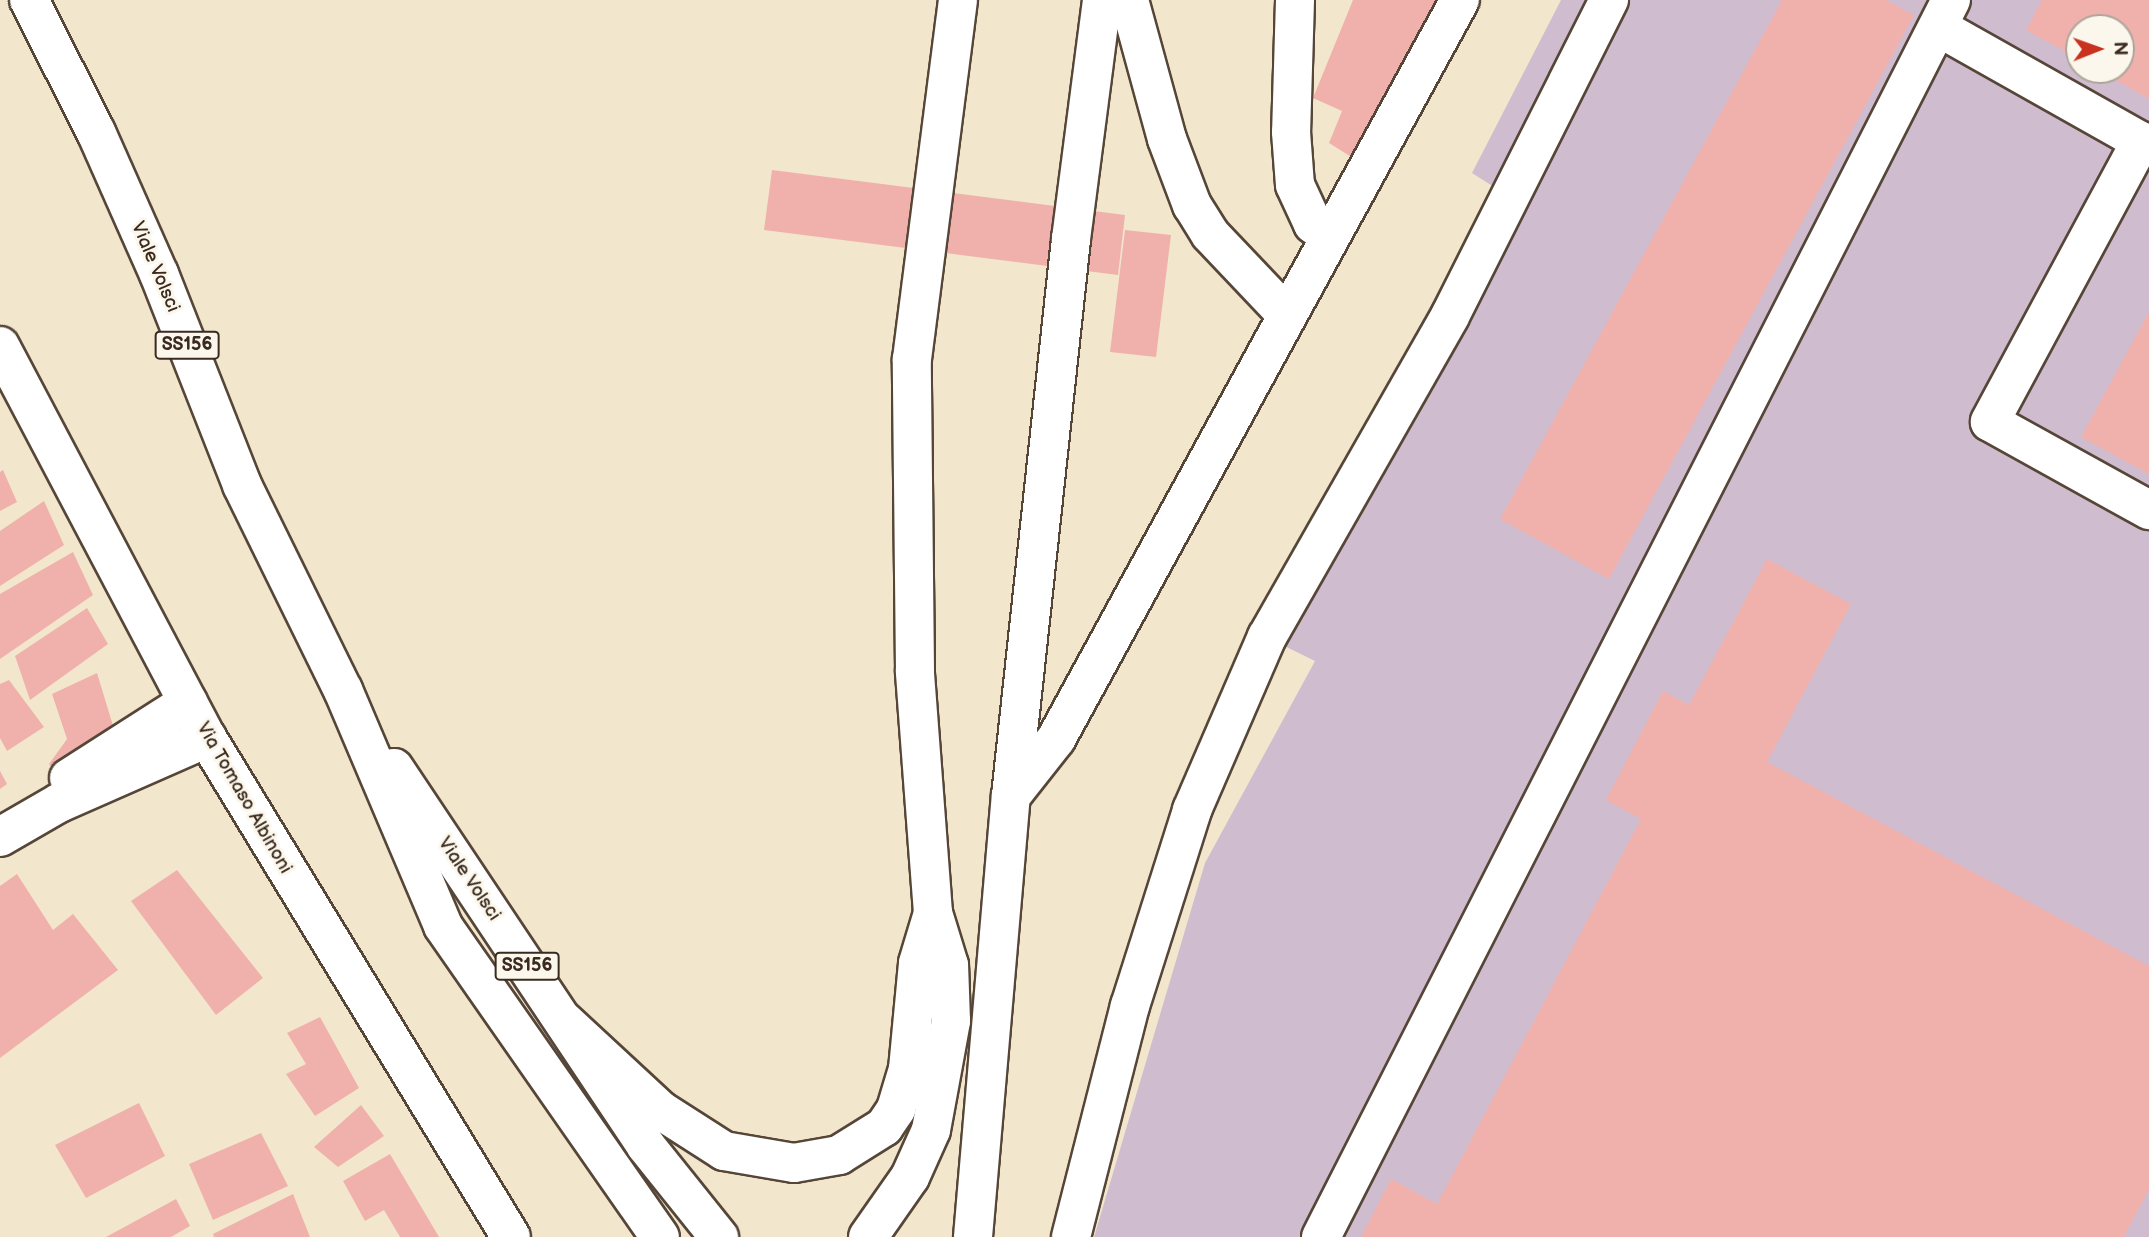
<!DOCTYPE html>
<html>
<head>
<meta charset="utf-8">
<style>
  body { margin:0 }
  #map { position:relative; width:2149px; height:1237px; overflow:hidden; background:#f2e7cd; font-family:"Balsamiq Sans",sans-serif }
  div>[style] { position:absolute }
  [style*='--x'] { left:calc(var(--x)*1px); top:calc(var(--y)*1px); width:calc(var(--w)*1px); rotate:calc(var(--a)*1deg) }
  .industrial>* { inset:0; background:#cfbdcf }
  .building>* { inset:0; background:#f0b1ac }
  .roads { filter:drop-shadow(2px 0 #564638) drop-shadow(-2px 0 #564638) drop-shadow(0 2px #564638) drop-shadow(0 -2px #564638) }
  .minor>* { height:38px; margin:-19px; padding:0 19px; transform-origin:19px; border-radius:19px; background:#fff }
  .major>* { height:38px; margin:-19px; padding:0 19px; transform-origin:19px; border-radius:19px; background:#fff }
  .highway>* { height:38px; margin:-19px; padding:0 19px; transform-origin:19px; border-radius:19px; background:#fff }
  span { translate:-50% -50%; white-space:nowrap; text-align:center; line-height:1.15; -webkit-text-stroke:6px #fbf7ec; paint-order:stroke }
  .shield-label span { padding:2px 5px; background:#fbf7ec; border:2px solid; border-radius:5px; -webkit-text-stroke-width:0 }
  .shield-label { font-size:18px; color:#3b2a1e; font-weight:700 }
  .street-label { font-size:19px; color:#3b2a1e }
  .north { position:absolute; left:2065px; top:14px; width:70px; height:70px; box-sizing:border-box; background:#fbf7ec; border:2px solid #aea59a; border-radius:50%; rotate:89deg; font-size:19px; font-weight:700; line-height:28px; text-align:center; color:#3b2a1e }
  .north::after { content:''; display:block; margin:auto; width:24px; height:32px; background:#c8321e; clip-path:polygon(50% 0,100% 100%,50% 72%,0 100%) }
</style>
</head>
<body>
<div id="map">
  <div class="industrial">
    <i style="clip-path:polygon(evenodd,1561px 0,2149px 0,2149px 1237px,1094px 1237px,1205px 863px,1315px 661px,1256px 632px,1494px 187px,1472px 173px,1561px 0,2079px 28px,2121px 28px,2121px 70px,2079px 70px,2079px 28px)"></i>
  </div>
  <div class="building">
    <i style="clip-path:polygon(1353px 0,1439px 0,1361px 163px,1329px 143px,1342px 111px,1313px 98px)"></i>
    <i style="clip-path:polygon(1782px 0,1886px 0,1914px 15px,1609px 579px,1500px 519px)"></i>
    <i style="clip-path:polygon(2042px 0,2149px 0,2149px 99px,2098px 70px,2121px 70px,2121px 28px,2079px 28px,2079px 59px,2026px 30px)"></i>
    <i style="clip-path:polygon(772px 170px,1125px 215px,1118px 275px,764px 230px)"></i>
    <i style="clip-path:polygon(1125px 230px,1171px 235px,1156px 357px,1110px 352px)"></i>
    <i style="clip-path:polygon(2149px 312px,2149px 474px,2081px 437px)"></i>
    <i style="clip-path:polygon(3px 470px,17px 502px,0 511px,0 472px)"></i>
    <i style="clip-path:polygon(44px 501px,64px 545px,0 586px,0 531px)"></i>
    <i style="clip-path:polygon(73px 552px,93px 595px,0 659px,0 594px)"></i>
    <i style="clip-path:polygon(1767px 559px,1851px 604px,1767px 762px,2149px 966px,2149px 1189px,2124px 1237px,1361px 1237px,1391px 1179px,1437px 1204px,1641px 819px,1606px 800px,1663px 691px,1689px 705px)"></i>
    <i style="clip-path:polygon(87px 608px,108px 644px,30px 700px,15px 656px)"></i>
    <i style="clip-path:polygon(97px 673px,114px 729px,58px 774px,49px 764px,67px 739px,52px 694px)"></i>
    <i style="clip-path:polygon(9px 680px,44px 727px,7px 751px,0 738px,0 684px)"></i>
    <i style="clip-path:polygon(0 771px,7px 784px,0 789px)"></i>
    <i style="clip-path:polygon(177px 870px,263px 978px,216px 1015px,131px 901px)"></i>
    <i style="clip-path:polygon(17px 874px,53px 930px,73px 914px,118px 970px,0 1058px,0 886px)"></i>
    <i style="clip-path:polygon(320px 1017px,359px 1088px,315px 1116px,286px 1074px,306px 1064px,287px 1033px)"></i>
    <i style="clip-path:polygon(139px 1103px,165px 1156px,86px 1198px,55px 1145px)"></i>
    <i style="clip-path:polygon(361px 1105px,384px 1136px,338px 1167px,314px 1147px)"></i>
    <i style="clip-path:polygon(261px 1133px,288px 1186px,213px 1220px,189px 1164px)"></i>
    <i style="clip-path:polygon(390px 1154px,439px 1237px,400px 1237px,384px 1210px,365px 1221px,343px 1181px)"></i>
    <i style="clip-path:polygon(293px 1194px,310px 1237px,214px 1237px,213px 1234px)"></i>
    <i style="clip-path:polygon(176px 1199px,190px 1226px,171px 1237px,106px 1237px)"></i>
  </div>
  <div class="roads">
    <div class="minor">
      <i style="--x:1129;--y:0;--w:144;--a:74.7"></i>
      <i style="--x:1167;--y:139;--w:71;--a:69.3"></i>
      <i style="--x:1192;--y:205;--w:34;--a:58"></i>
      <i style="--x:1210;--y:234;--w:110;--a:46.5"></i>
      <i style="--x:1295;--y:0;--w:132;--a:91.7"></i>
      <i style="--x:1291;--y:132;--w:53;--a:85.7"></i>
      <i style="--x:1295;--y:185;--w:43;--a:65.2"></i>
      <i style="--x:1313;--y:224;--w:20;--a:37"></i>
      <i style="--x:1938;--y:27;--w:242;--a:29.4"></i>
      <i style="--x:2141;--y:141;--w:319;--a:118.3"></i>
      <i style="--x:1990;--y:422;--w:182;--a:29"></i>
      <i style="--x:0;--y:346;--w:443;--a:62.2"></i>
      <i style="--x:207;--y:738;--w:584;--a:58.65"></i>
      <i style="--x:69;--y:778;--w:141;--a:-32.6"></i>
      <i style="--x:1011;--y:796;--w:73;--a:-51.7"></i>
      <i style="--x:1056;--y:739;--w:842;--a:-61.34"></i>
      <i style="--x:0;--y:837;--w:68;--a:-30"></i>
      <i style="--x:59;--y:803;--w:162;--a:-23.7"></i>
      <i style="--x:1071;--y:1237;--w:238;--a:-75.7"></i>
      <i style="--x:1130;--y:1006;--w:206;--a:-72.4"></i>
      <i style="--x:1192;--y:810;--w:189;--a:-66.6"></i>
      <i style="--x:1267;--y:637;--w:369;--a:-60.3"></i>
      <i style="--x:1450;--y:316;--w:354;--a:-63.3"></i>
      <i style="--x:1321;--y:1237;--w:1388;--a:-63.01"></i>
    </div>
    <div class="major">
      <i style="--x:29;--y:0;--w:148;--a:63.1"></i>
      <i style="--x:96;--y:132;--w:155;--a:66.1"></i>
      <i style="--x:159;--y:274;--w:227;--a:68.5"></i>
      <i style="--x:242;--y:485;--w:229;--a:63.8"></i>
      <i style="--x:343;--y:690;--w:256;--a:67"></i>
      <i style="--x:443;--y:926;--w:379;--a:55.1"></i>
      <i style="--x:394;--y:768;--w:454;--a:56.3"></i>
      <i style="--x:646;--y:1146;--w:117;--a:51.3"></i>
    </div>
    <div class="highway">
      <i style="--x:564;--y:1021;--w:131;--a:42.8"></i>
      <i style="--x:660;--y:1110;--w:76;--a:32.6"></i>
      <i style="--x:724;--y:1151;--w:71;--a:9.7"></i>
      <i style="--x:794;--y:1163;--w:46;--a:-10.1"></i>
      <i style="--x:839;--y:1155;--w:53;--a:-31.9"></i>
      <i style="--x:884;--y:1127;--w:22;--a:-56"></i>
      <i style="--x:896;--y:1109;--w:42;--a:-73.3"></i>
      <i style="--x:908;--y:1069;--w:106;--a:-84.6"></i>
      <i style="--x:918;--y:963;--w:52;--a:-73.3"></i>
      <i style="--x:868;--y:1237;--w:73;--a:-55"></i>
      <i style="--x:910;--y:1177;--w:51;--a:-65.9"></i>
      <i style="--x:931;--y:1130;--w:111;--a:-79.6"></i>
      <i style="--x:951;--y:1021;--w:56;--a:-92"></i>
      <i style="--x:949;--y:965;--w:54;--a:-107.1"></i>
      <i style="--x:933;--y:913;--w:243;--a:-94.3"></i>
      <i style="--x:915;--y:671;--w:312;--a:-90.6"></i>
      <i style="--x:912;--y:359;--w:362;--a:-82.7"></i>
      <i style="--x:973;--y:1237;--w:443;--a:-85.1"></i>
      <i style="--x:1011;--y:796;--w:560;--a:-83.85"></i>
      <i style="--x:1071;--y:239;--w:241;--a:-82.6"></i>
    </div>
  </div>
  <div class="shield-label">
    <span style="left:187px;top:345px">SS156</span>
    <span style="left:527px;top:966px">SS156</span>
  </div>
  <div class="street-label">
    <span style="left:155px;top:267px;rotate:67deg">Viale Volsci</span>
    <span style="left:244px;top:798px;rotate:60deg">Via Tomaso Albinoni</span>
    <span style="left:469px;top:879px;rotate:56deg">Viale Volsci</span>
  </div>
  <div class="north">N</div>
</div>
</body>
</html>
